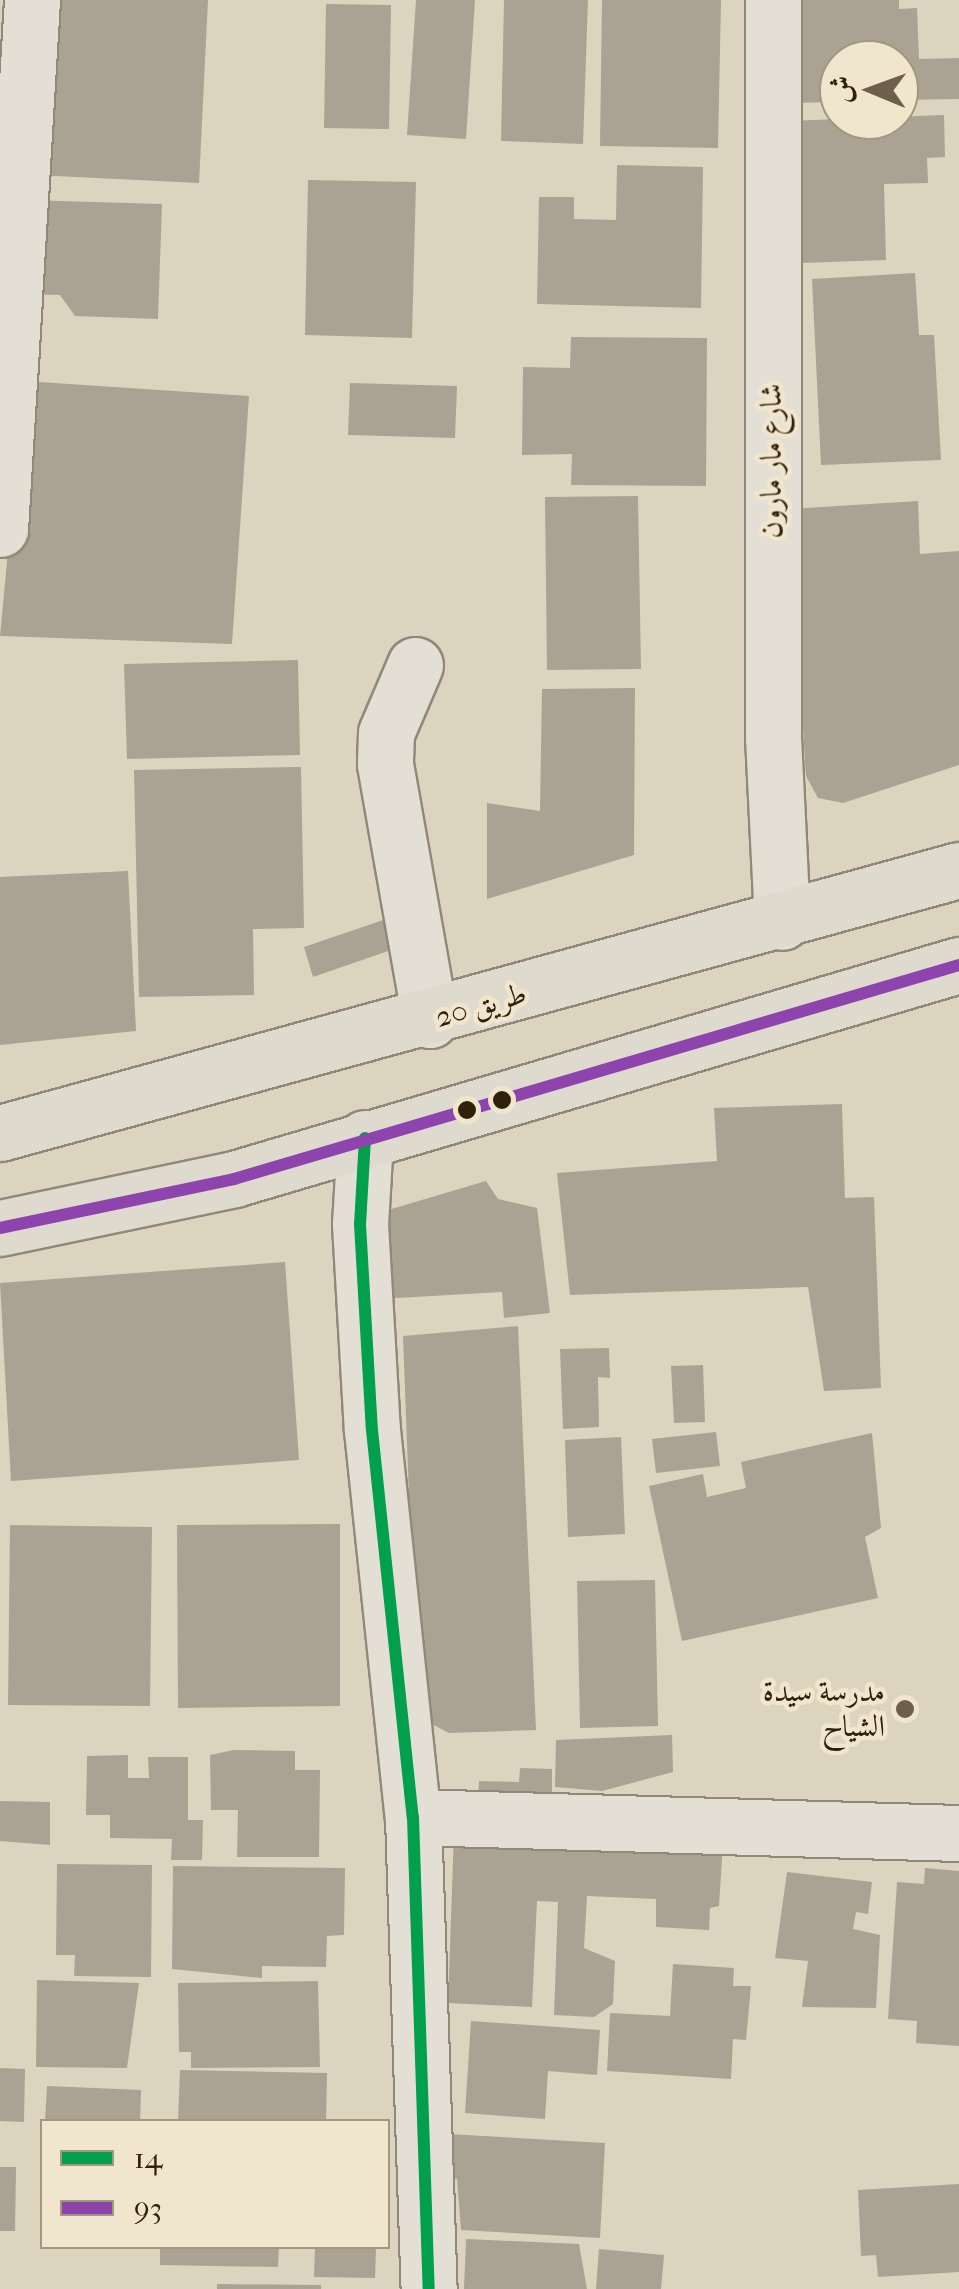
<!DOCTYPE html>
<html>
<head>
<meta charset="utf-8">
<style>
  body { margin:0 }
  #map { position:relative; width:959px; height:2289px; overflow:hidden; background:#dcd4bf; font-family:"IM FELL French Canon",Amiri,serif }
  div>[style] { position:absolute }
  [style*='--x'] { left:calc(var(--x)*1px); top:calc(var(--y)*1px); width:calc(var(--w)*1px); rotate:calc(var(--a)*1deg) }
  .building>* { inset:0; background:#aaa394 }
  .roads { filter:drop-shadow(2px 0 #90897a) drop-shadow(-2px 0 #90897a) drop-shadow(0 2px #90897a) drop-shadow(0 -2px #90897a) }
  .minor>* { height:55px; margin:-27.5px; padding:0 27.5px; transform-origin:27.5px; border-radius:27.5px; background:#e4dfd5 }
  .major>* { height:55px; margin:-27.5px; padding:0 27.5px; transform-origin:27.5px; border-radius:27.5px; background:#dfdace }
  .bus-1>* { height:12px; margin:-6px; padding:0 6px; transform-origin:6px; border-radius:6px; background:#029f4d }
  .bus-2>* { height:12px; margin:-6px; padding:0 6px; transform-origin:6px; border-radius:6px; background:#8e44ad }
  .dots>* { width:28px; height:28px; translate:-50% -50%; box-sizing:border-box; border:5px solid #f0e6ce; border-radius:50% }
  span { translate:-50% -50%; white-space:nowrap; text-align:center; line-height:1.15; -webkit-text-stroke:9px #f0e6ce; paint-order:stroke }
  .street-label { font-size:30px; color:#31200a }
  .poi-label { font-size:30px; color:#31200a }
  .right { translate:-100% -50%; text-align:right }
  .legend { position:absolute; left:40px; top:2119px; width:350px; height:130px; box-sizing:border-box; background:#f0e6ce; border:2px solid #a49780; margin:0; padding:12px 18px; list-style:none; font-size:30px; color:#31200a }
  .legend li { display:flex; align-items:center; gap:20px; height:50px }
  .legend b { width:50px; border:2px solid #a49780 }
  .north { position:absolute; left:819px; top:40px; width:100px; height:100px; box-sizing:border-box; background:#f0e6ce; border:2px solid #a49780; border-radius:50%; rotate:271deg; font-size:28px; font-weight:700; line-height:40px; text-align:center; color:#31200a }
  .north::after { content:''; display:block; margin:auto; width:35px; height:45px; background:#6d5f49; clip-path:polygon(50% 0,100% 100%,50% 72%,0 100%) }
</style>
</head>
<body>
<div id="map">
  <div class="building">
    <i style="clip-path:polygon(44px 0,208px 0,199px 183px,35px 175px)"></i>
    <i style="clip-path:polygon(416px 0,475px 0,466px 139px,407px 135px)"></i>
    <i style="clip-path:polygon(504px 0,588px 0,583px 144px,501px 141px)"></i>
    <i style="clip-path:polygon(602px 0,721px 0,718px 148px,600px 146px)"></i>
    <i style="clip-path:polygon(788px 0,899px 0,899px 9px,917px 8px,919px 59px,959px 58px,959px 99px,899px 100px,899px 60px,839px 60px,839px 102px,790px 103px)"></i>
    <i style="clip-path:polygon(326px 4px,391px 5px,389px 129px,324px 128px)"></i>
    <i style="clip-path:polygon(944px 115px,945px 157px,927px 158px,928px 183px,884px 184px,886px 260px,802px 263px,787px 121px)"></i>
    <i style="clip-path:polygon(617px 165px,703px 167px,701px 308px,537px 304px,539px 197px,574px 197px,574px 219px,616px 220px)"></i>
    <i style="clip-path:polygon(308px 180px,416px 182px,412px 338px,305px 335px)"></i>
    <i style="clip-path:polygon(24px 200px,162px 204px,158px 319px,75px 316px,60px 295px,21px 294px)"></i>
    <i style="clip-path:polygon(915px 273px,919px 335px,934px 335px,941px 460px,821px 465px,812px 279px)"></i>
    <i style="clip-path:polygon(571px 337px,707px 338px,706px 486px,571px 485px,572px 454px,522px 455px,523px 367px,570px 368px)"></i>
    <i style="clip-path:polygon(24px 381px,249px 396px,232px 644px,0 636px)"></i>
    <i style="clip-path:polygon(350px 383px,457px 386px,455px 438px,348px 435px)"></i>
    <i style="clip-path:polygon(638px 496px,641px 669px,547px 670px,545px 497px)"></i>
    <i style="clip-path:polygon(918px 501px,920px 554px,959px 551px,959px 765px,843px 803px,818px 798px,806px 776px,789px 509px)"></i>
    <i style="clip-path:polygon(298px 660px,300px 755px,127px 759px,124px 664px)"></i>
    <i style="clip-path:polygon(635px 688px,634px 855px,487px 899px,487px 803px,540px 811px,542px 689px)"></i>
    <i style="clip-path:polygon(301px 767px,304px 928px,253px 929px,254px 995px,139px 997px,134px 770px)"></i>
    <i style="clip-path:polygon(128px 871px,136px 1031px,0 1045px,0 877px)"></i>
    <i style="clip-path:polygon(392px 917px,394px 949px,313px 977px,304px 947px)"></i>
    <i style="clip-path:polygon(842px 1104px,845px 1198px,874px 1197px,881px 1388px,824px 1391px,808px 1287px,570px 1295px,557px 1173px,717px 1161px,714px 1108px)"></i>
    <i style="clip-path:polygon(486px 1181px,498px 1199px,537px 1208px,550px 1313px,504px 1318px,502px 1292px,379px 1299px,388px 1210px)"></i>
    <i style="clip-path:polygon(285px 1262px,299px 1460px,11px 1481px,0 1283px)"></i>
    <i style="clip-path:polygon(518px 1326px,536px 1730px,449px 1733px,424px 1720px,416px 1683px,403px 1336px)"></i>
    <i style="clip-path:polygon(609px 1348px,610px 1378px,598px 1377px,599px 1427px,563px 1429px,560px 1349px)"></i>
    <i style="clip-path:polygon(703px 1365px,705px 1422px,674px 1423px,671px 1366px)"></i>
    <i style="clip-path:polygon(716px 1432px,720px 1466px,656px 1473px,652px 1439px)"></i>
    <i style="clip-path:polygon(872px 1433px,881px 1528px,865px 1537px,878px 1598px,682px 1641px,649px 1486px,703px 1474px,707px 1497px,746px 1488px,741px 1462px)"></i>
    <i style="clip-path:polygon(621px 1437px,625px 1534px,568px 1537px,565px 1440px)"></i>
    <i style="clip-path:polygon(340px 1524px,340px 1706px,178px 1708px,177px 1525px)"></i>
    <i style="clip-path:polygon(10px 1525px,152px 1527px,150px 1706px,8px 1705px)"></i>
    <i style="clip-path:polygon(655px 1580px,658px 1726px,580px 1728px,577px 1581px)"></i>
    <i style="clip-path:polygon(672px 1735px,673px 1772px,602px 1791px,555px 1787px,556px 1740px)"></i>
    <i style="clip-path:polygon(234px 1750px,295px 1751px,295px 1770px,320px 1770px,319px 1857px,237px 1857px,238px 1810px,211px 1810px,210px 1755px)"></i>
    <i style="clip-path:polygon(128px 1755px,128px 1778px,149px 1778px,148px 1757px,188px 1757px,188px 1820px,203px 1820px,202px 1860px,171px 1860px,172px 1839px,110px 1838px,110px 1815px,86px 1815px,87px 1756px)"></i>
    <i style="clip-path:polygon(520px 1768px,552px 1769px,552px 1802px,478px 1801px,479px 1781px,519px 1782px)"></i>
    <i style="clip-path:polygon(0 1801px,50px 1802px,50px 1845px,0 1841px)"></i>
    <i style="clip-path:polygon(454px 1832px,723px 1842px,719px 1906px,710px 1908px,709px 1930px,656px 1927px,656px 1899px,587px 1896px,584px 1948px,615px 1961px,613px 2004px,594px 2017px,554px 2015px,558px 1902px,537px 1901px,532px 2007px,448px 2003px)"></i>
    <i style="clip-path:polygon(57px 1864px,152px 1865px,151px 1977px,74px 1976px,75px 1955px,56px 1955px)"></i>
    <i style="clip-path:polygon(173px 1866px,345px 1868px,344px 1935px,327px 1936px,326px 1967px,262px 1966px,262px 1978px,172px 1969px)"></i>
    <i style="clip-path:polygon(925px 1868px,959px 1871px,959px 2046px,916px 2043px,917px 2021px,888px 2019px,897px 1882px,924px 1884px)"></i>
    <i style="clip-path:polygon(787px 1872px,872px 1882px,868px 1914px,856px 1912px,853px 1929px,880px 1935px,876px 2008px,802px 2007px,808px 1961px,775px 1958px)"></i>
    <i style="clip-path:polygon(673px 1964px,734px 1968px,733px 1986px,751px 1986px,746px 2040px,733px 2039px,731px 2079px,607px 2071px,610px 2013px,670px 2016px)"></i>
    <i style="clip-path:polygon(37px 1980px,139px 1983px,127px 2068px,36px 2067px)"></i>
    <i style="clip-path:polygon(318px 1981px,320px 2067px,191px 2068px,191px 2052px,179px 2052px,178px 1983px)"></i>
    <i style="clip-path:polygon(471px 2021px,600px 2030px,597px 2075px,548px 2071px,545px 2119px,465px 2113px)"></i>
    <i style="clip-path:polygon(0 2068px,25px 2069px,24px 2122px,0 2121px)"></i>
    <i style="clip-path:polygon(180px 2070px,327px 2073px,326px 2122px,178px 2122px)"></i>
    <i style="clip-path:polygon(47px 2086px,141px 2090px,140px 2122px,45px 2122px)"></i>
    <i style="clip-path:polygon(449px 2134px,605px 2143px,600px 2238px,461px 2230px,457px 2179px,447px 2178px)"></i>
    <i style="clip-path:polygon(0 2167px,16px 2167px,15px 2231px,0 2231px)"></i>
    <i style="clip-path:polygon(959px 2184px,959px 2272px,878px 2277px,876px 2255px,861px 2256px,858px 2190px)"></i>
    <i style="clip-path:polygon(466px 2239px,579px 2244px,587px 2289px,464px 2289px)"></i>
    <i style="clip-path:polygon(160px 2246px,279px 2246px,278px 2267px,160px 2265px)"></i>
    <i style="clip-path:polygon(315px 2246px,376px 2246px,375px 2278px,314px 2277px)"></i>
    <i style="clip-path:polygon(599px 2249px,664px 2255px,661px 2289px,596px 2289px)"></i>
    <i style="clip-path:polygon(217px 2284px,321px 2285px,321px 2289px,217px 2289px)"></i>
  </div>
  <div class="roads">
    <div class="minor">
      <i style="--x:773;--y:0;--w:737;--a:90"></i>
      <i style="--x:773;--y:737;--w:185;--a:87.2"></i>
      <i style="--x:0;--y:529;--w:530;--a:-86.54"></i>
      <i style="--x:415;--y:665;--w:74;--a:113.1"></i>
      <i style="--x:386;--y:733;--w:31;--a:92"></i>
      <i style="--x:385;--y:764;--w:260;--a:80"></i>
      <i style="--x:365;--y:1138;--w:86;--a:93.3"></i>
      <i style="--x:360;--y:1224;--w:206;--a:86.7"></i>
      <i style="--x:372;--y:1430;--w:389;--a:84"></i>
      <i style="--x:413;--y:1817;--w:472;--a:88.1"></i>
      <i style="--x:413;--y:1817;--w:546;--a:1.68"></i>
    </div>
    <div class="major">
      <i style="--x:0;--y:1133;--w:994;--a:-15.34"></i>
      <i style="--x:0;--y:1228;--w:239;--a:-11.8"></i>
      <i style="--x:234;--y:1179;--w:756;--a:-16.45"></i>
    </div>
  </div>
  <div class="bus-1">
    <i style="--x:365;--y:1138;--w:86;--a:93.3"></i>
    <i style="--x:360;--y:1224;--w:206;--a:86.7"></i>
    <i style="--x:372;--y:1430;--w:389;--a:84"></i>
    <i style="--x:413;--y:1817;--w:472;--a:88.1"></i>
  </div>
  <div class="bus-2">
    <i style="--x:0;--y:1228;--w:239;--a:-11.8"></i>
    <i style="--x:234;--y:1179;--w:756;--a:-16.45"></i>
  </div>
  <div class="dots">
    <i style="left:502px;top:1100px;background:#31200a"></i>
    <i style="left:467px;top:1110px;background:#31200a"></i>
    <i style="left:905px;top:1709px;background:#6d5f49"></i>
  </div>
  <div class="street-label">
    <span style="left:772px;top:461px;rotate:-90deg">شارع مار مارون</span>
    <span style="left:481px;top:1006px;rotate:-16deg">طريق 20</span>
  </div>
  <div class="poi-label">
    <span class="right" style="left:885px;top:1709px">مدرسة سيدة<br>الشياح</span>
  </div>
  <ul class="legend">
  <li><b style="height:12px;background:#029f4d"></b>14</li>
  <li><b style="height:12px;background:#8e44ad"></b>93</li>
  </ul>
  <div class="north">ش</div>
</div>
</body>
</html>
